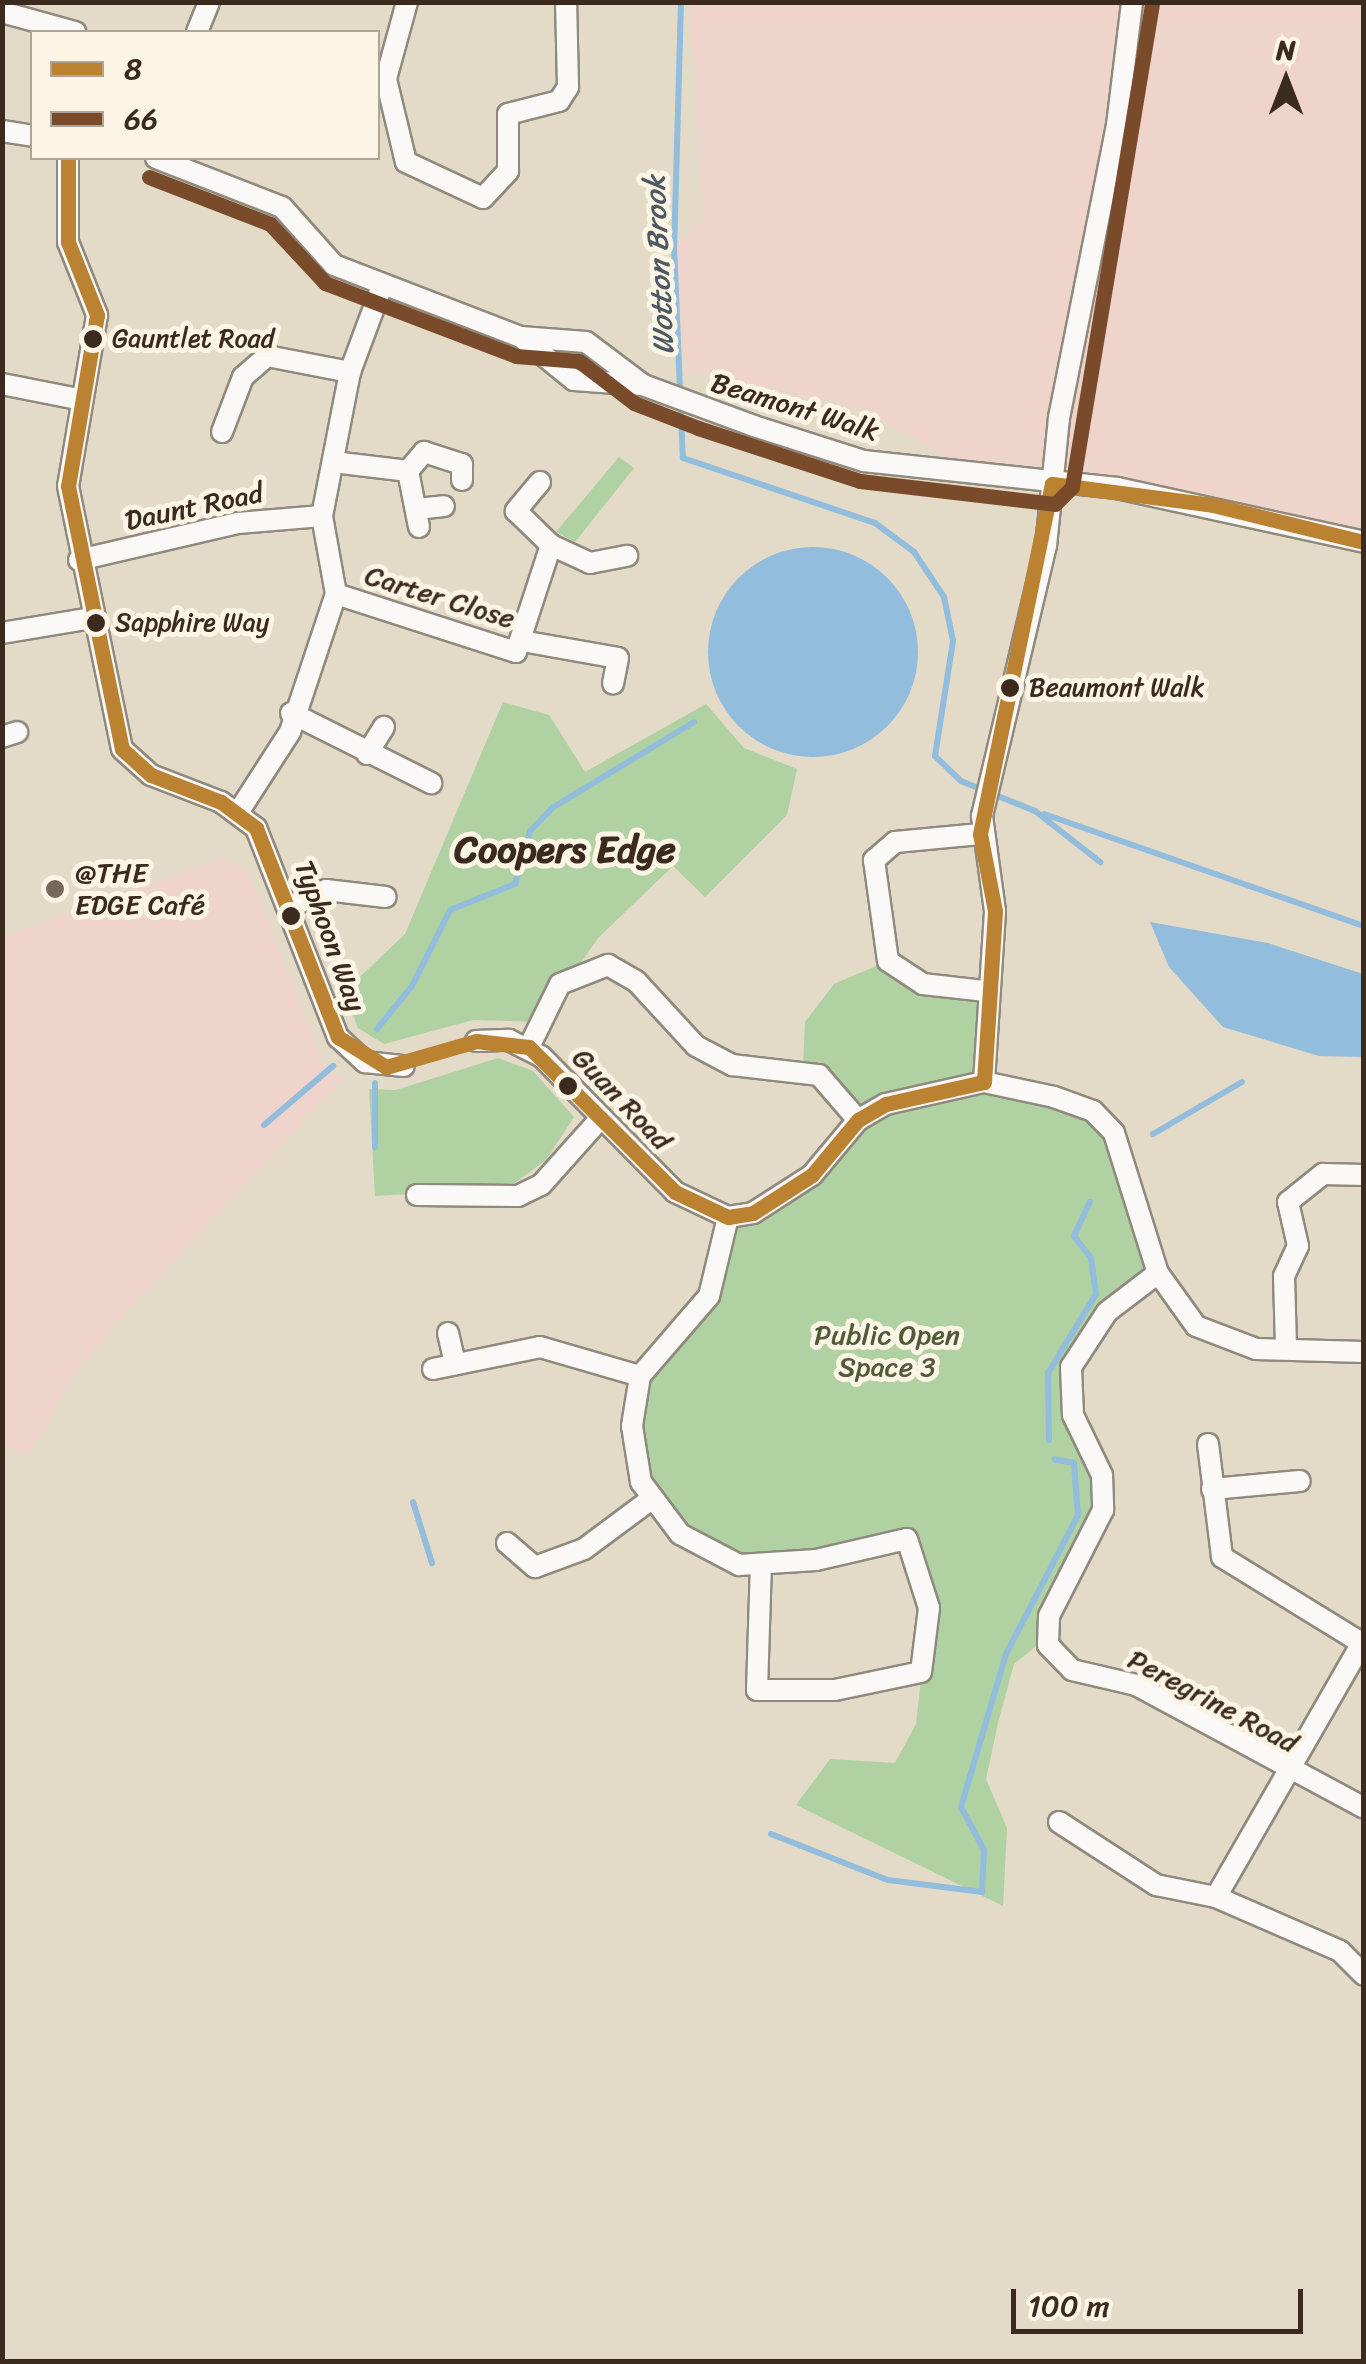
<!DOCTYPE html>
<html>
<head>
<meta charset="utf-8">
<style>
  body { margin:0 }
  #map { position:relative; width:1366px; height:2364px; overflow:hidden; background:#e3dac8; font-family:Sriracha,sans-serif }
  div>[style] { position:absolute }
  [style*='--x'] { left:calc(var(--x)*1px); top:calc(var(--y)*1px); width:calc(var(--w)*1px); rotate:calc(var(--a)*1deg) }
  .built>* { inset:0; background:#eed4ca }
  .green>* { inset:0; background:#b0d1a1 }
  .water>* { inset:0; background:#92bddc }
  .round { border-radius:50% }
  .stream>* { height:6px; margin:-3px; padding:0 3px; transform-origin:3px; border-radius:3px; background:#92bddc }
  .roads { filter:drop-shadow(2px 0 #90897d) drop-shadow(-2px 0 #90897d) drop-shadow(0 2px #90897d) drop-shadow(0 -2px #90897d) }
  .minor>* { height:20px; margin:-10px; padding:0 10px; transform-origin:10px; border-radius:10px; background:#fbf9f7 }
  .bus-1>* { height:15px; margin:-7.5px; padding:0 7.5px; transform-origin:7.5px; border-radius:7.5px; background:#bb8232 }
  .bus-2>* { height:15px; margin:-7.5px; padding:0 7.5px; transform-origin:7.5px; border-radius:7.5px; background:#7a4b2a }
  .dots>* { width:28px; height:28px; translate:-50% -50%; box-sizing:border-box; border:5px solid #fcf5e5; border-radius:50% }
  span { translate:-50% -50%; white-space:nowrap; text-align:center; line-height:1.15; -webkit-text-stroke:10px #fcf5e5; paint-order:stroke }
  .bus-label { font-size:26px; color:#3b2a1e }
  .left { translate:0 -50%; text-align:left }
  .street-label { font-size:28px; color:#3b2a1e }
  .poi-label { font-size:28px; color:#3b2a1e }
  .park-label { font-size:28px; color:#525a3c }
  .water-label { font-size:30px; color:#4d5963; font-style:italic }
  .district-label { font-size:38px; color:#3b2a1e; font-weight:700 }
  .frame { position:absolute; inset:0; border:5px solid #3b2a1e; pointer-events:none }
  .legend { position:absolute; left:30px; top:30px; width:350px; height:130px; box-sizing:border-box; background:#fcf5e5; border:2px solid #afa495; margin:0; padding:12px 18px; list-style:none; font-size:30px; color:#3b2a1e }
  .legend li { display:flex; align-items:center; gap:20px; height:50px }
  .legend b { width:50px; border:2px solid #afa495 }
  .north { position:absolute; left:1236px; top:30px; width:100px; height:100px; -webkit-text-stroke:8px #fcf5e5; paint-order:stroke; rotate:0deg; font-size:28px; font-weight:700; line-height:40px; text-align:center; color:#3b2a1e }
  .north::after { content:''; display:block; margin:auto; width:35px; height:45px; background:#3b2a1e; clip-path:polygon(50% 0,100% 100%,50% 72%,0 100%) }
  .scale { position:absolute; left:1011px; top:2289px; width:292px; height:45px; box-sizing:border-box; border:5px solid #3b2a1e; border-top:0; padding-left:12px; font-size:30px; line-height:35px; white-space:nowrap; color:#3b2a1e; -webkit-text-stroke:8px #fcf5e5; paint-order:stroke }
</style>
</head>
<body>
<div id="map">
  <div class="built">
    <i style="clip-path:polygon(689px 3px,1363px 3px,1363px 546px,1213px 505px,976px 474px,861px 408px,686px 370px,674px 247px,705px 217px)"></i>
    <i style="clip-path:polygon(225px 857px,248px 872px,323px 1062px,343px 1079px,129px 1309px,67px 1385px,28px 1457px,3px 1445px,2px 937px)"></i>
  </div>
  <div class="green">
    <i style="clip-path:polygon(619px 457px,634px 468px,575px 542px,556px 532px)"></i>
    <i style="clip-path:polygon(503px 702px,549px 715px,585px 772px,706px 704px,744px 748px,797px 769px,787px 815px,705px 897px,673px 866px,598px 938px,540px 1022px,473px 1020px,384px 1044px,358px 1028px,344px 992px,405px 934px)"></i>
    <i style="clip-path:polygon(888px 961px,904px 974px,984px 991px,984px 1082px,1024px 1087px,1114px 1133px,1155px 1253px,1071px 1367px,1103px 1510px,1046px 1638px,1014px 1664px,998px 1723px,986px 1779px,1007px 1828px,1003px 1906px,796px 1805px,830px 1759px,895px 1763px,916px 1724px,929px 1608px,907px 1539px,739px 1565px,650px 1500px,635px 1398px,709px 1296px,728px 1217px,812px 1175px,857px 1121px,803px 1068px,805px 1022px,834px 984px)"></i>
    <i style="clip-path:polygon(498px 1058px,533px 1071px,574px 1117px,546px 1160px,508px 1188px,375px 1196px,369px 1089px,396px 1090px)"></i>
  </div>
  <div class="water">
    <i class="round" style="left:708px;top:547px;width:210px;height:210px"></i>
    <i style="clip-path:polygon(1150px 922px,1268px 943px,1363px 974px,1363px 1057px,1319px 1056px,1223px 1027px,1169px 967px)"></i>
  </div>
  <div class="stream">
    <i style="--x:681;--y:2;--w:245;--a:91.6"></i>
    <i style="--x:674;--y:247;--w:211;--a:87.6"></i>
    <i style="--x:683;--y:458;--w:203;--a:18.7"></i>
    <i style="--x:875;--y:523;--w:49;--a:36.6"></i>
    <i style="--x:914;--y:552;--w:54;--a:56.3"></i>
    <i style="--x:944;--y:597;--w:45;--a:78.4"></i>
    <i style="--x:953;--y:641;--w:116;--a:98.9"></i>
    <i style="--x:935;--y:756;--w:36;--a:44"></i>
    <i style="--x:961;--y:781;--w:80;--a:22.1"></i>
    <i style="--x:1035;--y:811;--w:83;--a:38.1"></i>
    <i style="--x:1044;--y:814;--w:339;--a:19.3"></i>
    <i style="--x:377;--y:1029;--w:55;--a:-50.9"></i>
    <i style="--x:412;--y:986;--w:85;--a:-63.4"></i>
    <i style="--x:450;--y:910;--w:70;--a:-21.8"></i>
    <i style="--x:515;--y:884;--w:55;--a:-74.2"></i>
    <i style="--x:530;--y:831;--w:32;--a:-46"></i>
    <i style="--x:552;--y:808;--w:166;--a:-31.2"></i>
    <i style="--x:375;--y:1083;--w:64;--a:90"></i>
    <i style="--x:264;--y:1125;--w:91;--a:-40.5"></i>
    <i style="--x:1153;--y:1134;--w:103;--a:-30.3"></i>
    <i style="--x:1049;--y:1440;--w:67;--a:-90.9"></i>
    <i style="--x:1048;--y:1373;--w:92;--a:-58.7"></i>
    <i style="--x:1096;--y:1294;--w:36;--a:-98"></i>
    <i style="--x:1091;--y:1258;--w:28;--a:-128"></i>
    <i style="--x:1074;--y:1236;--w:38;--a:-65"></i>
    <i style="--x:413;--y:1502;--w:64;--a:72.7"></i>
    <i style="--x:771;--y:1834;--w:126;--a:21.5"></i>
    <i style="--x:888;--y:1880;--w:95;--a:7.3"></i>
    <i style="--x:982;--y:1892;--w:42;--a:-87.3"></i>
    <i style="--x:984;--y:1850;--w:49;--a:-118.1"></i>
    <i style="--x:961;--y:1807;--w:159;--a:-73.6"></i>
    <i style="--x:1006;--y:1654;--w:157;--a:-62.6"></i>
    <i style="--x:1078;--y:1515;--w:52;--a:-94.4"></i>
    <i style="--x:1074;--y:1463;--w:20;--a:-169"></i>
  </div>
  <div class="roads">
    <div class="minor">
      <i style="--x:407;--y:2;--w:80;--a:105.3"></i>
      <i style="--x:386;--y:79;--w:85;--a:76.5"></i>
      <i style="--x:406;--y:162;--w:85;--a:25.1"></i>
      <i style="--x:483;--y:198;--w:37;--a:-47"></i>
      <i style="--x:508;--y:171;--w:57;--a:-90"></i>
      <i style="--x:508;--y:114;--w:53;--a:-14.3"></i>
      <i style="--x:559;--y:101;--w:17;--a:-57"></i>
      <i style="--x:568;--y:87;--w:85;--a:-91.3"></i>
      <i style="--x:2;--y:12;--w:76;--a:15.3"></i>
      <i style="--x:197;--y:32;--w:32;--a:-68"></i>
      <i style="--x:2;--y:131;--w:30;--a:9"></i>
      <i style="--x:68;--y:158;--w:84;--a:90"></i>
      <i style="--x:68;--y:242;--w:79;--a:68.3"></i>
      <i style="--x:97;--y:315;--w:173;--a:99.6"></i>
      <i style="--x:68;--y:486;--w:268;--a:78.4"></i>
      <i style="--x:122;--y:749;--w:39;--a:42"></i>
      <i style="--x:151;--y:775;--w:75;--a:21.1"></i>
      <i style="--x:221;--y:802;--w:44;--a:36.6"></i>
      <i style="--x:256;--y:828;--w:225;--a:68.6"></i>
      <i style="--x:338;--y:1037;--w:37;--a:43"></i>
      <i style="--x:365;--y:1062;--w:39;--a:6"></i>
      <i style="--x:156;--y:158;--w:135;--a:21.3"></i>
      <i style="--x:282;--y:207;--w:78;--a:48.1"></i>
      <i style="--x:334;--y:265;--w:200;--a:21.1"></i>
      <i style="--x:521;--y:337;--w:65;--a:4.4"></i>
      <i style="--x:586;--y:342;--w:71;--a:37"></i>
      <i style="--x:643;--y:385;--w:118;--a:20.3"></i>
      <i style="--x:754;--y:426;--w:115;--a:17.7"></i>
      <i style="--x:864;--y:461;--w:254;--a:6.1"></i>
      <i style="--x:1117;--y:488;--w:253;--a:12.3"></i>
      <i style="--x:521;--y:337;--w:68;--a:39.1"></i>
      <i style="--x:574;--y:380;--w:69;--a:4.1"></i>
      <i style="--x:2;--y:384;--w:77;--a:11.2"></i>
      <i style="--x:222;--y:432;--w:59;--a:-69.1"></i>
      <i style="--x:243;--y:377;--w:32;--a:-41"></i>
      <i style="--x:267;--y:356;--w:85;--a:10.9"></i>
      <i style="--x:333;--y:462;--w:76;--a:6.8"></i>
      <i style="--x:408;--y:471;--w:57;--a:78.9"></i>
      <i style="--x:408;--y:471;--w:25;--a:-50"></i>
      <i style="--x:424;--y:452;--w:40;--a:18"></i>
      <i style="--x:462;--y:464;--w:16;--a:90"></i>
      <i style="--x:540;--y:482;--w:38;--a:130"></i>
      <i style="--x:516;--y:511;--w:49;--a:44.2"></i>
      <i style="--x:551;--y:545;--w:43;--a:24.8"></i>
      <i style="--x:590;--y:563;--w:38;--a:-11"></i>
      <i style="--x:417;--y:509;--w:27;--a:-6"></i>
      <i style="--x:79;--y:560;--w:163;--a:-13.1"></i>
      <i style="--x:238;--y:523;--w:84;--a:-4.8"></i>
      <i style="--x:336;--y:594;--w:189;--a:17.9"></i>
      <i style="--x:516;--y:652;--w:113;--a:-71.9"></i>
      <i style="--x:2;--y:633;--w:91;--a:-9.5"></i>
      <i style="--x:522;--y:641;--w:97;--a:10"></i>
      <i style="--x:618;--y:658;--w:26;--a:101"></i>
      <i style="--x:291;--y:713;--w:157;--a:26.6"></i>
      <i style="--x:2;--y:737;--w:16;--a:-18"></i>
      <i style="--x:367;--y:754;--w:32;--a:-58"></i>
      <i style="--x:239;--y:811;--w:94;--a:-57.2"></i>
      <i style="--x:290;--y:732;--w:145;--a:-71.6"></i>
      <i style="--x:336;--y:594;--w:79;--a:-100.2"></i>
      <i style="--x:322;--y:516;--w:147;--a:-79"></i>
      <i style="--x:350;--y:372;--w:92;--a:-69.6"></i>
      <i style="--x:980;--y:834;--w:85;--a:174.6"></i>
      <i style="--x:895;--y:842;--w:28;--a:139"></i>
      <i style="--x:874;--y:860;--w:102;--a:82.1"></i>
      <i style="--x:888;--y:961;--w:42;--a:33.3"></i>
      <i style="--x:923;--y:984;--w:61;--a:6.5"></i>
      <i style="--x:290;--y:907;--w:40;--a:-25"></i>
      <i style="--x:326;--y:890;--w:60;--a:6.7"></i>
      <i style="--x:476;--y:1041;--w:33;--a:-2"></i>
      <i style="--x:509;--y:1040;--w:36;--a:27"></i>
      <i style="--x:541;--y:1056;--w:191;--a:45.4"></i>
      <i style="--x:675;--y:1192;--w:59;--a:25.3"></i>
      <i style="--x:728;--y:1217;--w:25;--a:-9"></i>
      <i style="--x:753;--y:1213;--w:70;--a:-32.8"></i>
      <i style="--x:812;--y:1175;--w:72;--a:-50.1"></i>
      <i style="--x:858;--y:1120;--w:32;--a:-30"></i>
      <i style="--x:886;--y:1104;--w:100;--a:-12.7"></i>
      <i style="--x:984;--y:1082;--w:72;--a:12.1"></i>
      <i style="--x:1054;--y:1097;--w:41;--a:19.7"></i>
      <i style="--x:1093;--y:1111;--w:30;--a:46"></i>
      <i style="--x:1114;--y:1133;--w:147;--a:72.6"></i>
      <i style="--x:1158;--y:1273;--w:65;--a:54.4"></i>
      <i style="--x:1196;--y:1326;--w:64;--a:21"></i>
      <i style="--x:1256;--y:1349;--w:108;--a:1.6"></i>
      <i style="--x:529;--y:1047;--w:70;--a:-63.8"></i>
      <i style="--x:560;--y:984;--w:52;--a:-21.6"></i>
      <i style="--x:608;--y:965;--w:32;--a:30"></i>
      <i style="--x:636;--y:981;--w:88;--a:47.3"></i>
      <i style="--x:696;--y:1046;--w:41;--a:27.8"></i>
      <i style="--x:732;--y:1065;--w:88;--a:6.6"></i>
      <i style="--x:819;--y:1075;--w:60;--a:49.1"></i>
      <i style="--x:984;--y:1082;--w:171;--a:-86.3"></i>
      <i style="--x:995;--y:911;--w:96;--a:-97.8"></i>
      <i style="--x:982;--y:816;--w:277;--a:-76.7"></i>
      <i style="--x:1046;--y:546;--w:129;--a:-84.2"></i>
      <i style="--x:1059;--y:418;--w:299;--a:-78.8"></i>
      <i style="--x:1117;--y:125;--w:124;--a:-83"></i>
      <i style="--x:417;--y:1195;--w:101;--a:0.6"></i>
      <i style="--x:518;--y:1196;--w:25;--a:-26"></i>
      <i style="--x:541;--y:1185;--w:89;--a:-48.2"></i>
      <i style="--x:728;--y:1217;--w:81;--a:103.5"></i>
      <i style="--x:709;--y:1296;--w:106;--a:130.8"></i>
      <i style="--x:640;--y:1376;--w:51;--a:99.1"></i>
      <i style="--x:632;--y:1426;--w:57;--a:80.9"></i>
      <i style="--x:641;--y:1482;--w:65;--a:53.1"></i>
      <i style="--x:680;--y:1534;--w:67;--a:27.7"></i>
      <i style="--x:739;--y:1565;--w:77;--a:-3.7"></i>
      <i style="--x:816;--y:1560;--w:93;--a:-13"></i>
      <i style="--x:907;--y:1539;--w:72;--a:72.3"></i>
      <i style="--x:929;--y:1608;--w:64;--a:97.1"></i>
      <i style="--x:921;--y:1672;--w:88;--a:168.2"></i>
      <i style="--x:835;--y:1690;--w:78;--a:180"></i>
      <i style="--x:757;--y:1690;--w:126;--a:-88.2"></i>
      <i style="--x:1158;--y:1273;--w:64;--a:142.6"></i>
      <i style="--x:1107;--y:1312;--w:66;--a:123.2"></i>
      <i style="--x:1071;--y:1367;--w:48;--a:87.6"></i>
      <i style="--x:1073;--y:1415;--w:67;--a:64.2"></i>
      <i style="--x:1102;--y:1475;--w:35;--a:88"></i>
      <i style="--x:1103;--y:1510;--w:119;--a:117"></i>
      <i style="--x:1049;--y:1616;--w:29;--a:92"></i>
      <i style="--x:1048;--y:1645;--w:35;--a:46"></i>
      <i style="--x:1072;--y:1670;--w:66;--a:13.2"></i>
      <i style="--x:1136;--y:1685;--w:259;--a:28.3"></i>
      <i style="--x:448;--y:1333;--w:32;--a:77"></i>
      <i style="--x:1286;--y:1347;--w:71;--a:-91.6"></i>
      <i style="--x:1284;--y:1276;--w:33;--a:-65"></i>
      <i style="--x:1298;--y:1246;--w:45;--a:-102.8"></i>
      <i style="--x:1288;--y:1202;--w:45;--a:-38.7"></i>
      <i style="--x:1323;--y:1174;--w:41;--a:1.4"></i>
      <i style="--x:433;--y:1369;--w:109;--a:-11.6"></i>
      <i style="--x:540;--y:1347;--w:104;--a:16.2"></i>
      <i style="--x:1208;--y:1444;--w:114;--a:82.9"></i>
      <i style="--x:1222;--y:1557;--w:164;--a:31.6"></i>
      <i style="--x:1212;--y:1489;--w:88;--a:-5.2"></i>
      <i style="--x:507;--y:1543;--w:37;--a:41"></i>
      <i style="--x:535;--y:1567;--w:52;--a:-20.2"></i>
      <i style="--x:584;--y:1549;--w:82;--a:-36.6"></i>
      <i style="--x:1059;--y:1822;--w:116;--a:33"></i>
      <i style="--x:1156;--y:1885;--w:61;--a:11.3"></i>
      <i style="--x:1216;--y:1897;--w:135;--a:23.5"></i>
      <i style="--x:1340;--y:1951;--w:34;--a:45"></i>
      <i style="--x:1216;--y:1897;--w:297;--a:-60.1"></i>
    </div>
  </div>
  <div class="bus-1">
    <i style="--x:68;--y:158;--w:84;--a:90"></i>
    <i style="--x:68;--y:242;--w:79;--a:68.3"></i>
    <i style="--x:97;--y:315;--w:173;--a:99.6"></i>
    <i style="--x:68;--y:486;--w:268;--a:78.4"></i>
    <i style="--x:122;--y:749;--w:39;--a:42"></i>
    <i style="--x:151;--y:775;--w:75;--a:21.1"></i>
    <i style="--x:221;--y:802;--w:44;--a:36.6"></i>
    <i style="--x:256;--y:828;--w:225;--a:68.6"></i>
    <i style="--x:338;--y:1037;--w:57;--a:32"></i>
    <i style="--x:386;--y:1067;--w:94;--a:-16.1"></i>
    <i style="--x:476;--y:1041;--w:53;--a:6.5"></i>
    <i style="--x:529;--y:1047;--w:206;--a:44.8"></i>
    <i style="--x:675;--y:1192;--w:59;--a:25.3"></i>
    <i style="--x:728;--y:1217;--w:25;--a:-9"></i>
    <i style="--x:753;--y:1213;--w:70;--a:-32.8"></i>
    <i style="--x:812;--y:1175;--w:72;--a:-50.1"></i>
    <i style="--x:858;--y:1120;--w:32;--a:-30"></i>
    <i style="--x:886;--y:1104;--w:100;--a:-12.7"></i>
    <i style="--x:1052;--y:484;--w:162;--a:7.4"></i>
    <i style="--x:1213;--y:505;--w:155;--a:13.8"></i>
    <i style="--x:984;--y:1082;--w:171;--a:-86.3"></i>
    <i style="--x:995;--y:911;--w:78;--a:-101"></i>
    <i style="--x:980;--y:834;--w:357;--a:-78.4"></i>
  </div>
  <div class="bus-2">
    <i style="--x:149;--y:177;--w:130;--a:21.2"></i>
    <i style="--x:270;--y:224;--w:81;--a:47"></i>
    <i style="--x:325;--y:283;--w:204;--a:20.9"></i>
    <i style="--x:516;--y:356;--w:63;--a:4.5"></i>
    <i style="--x:579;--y:361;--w:69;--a:37.4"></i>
    <i style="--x:634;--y:403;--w:69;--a:21.3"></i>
    <i style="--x:698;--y:428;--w:170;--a:18.1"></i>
    <i style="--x:860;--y:481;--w:196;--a:6.7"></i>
    <i style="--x:1055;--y:504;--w:24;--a:-45"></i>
    <i style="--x:1072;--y:487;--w:489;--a:-80.6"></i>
  </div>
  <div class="dots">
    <i style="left:93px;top:339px;background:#3b2a1e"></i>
    <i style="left:96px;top:623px;background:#3b2a1e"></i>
    <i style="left:1010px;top:688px;background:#3b2a1e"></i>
    <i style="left:55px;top:889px;background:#76685a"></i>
    <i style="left:291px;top:916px;background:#3b2a1e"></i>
    <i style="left:568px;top:1086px;background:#3b2a1e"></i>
  </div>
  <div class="bus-label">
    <span class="left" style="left:112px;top:339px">Gauntlet Road</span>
    <span class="left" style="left:115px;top:623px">Sapphire Way</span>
    <span class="left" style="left:1029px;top:688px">Beaumont Walk</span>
  </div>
  <div class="street-label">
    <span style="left:795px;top:407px;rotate:17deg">Beamont Walk</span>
    <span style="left:194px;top:507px;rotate:-12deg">Daunt Road</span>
    <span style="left:440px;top:597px;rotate:17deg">Carter Close</span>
    <span style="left:330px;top:936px;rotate:70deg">Typhoon Way</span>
    <span style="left:622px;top:1099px;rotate:46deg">Guan Road</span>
    <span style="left:1213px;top:1701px;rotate:28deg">Peregrine Road</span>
  </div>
  <div class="poi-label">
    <span class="left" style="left:75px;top:889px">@THE<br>EDGE Café</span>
  </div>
  <div class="park-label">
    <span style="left:887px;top:1351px">Public Open<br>Space 3</span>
  </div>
  <div class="water-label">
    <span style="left:659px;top:265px;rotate:-93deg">Wotton Brook</span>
  </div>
  <div class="district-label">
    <span style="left:565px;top:850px">Coopers Edge</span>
  </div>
  <div class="frame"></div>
  <ul class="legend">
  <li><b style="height:12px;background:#bb8232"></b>8</li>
  <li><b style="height:12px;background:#7a4b2a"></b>66</li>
  </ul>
  <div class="north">N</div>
  <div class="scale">100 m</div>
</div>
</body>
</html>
